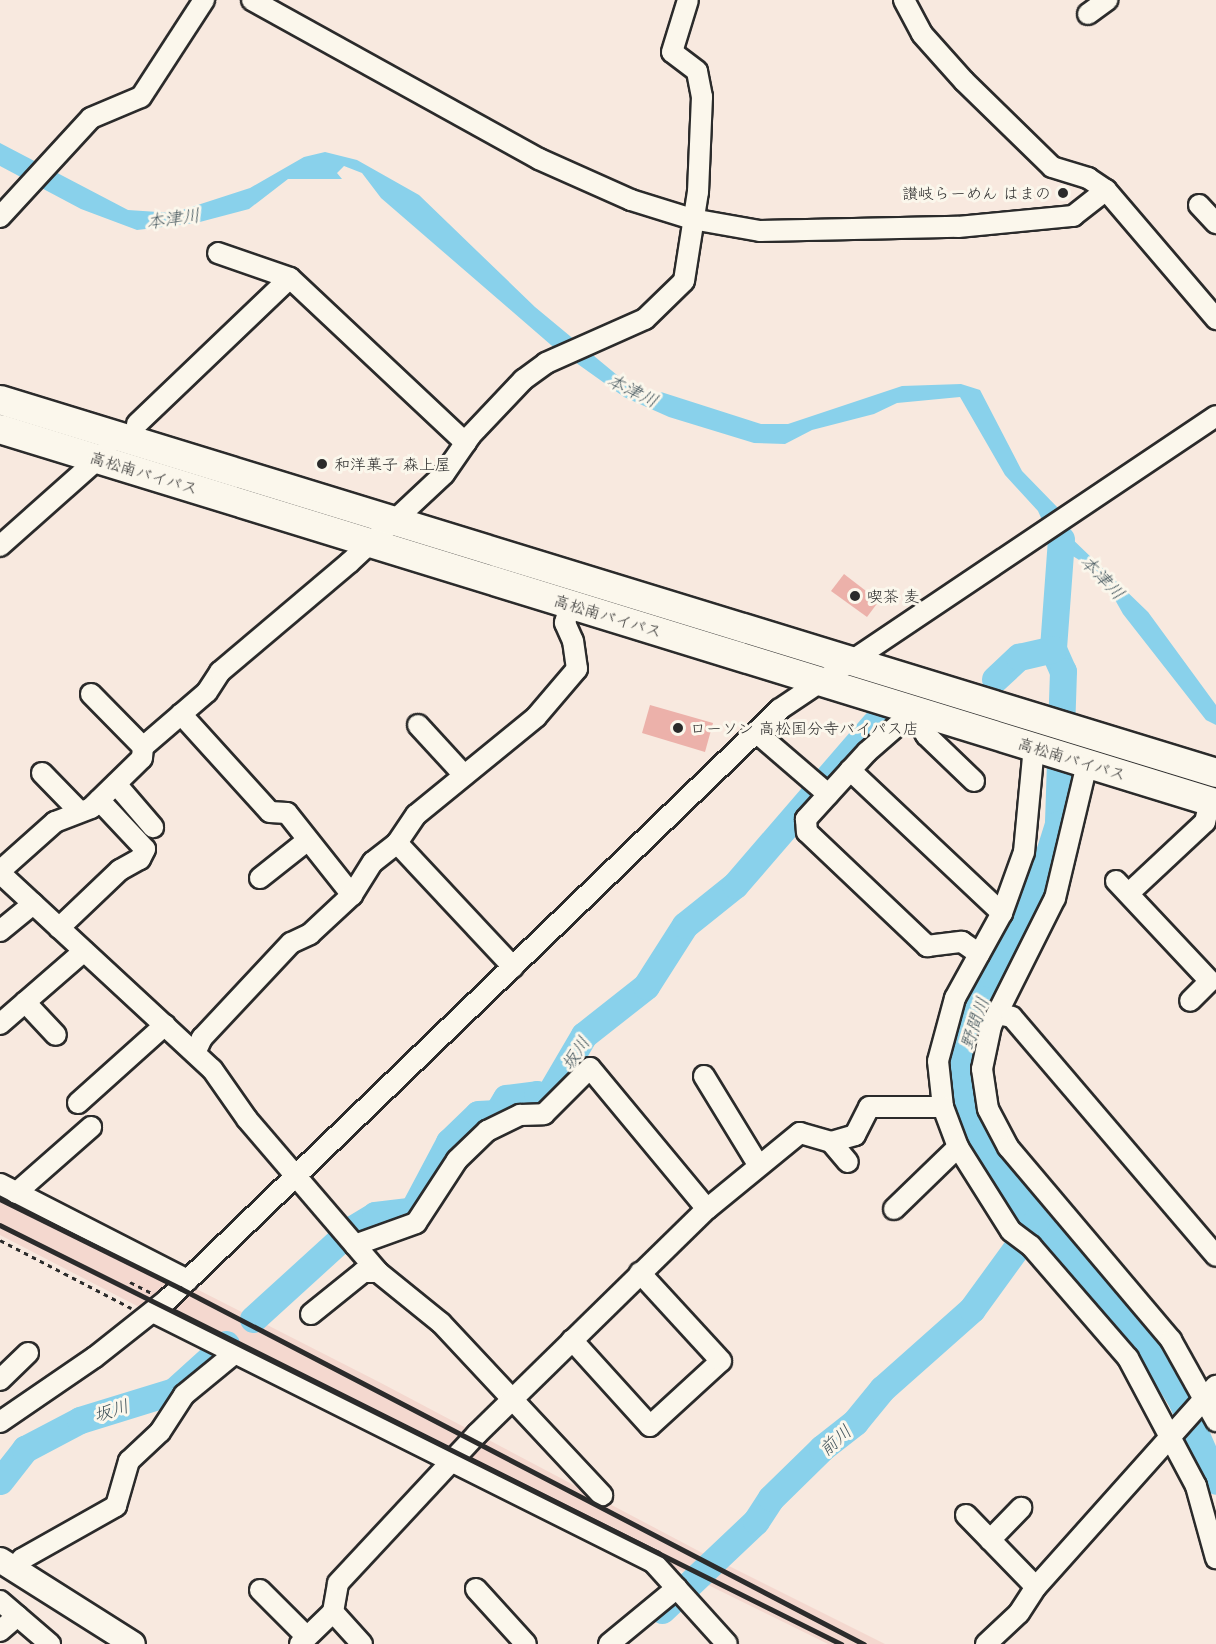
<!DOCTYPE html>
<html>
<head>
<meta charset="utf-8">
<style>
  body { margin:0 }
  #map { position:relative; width:1216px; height:1644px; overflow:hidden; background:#f8e9df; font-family:Mali,"Klee One",sans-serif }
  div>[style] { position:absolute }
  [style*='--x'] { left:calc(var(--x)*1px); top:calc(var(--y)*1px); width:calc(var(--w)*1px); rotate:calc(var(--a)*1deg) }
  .built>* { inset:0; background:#f4d8cf }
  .water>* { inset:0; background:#89d1eb }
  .river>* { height:27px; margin:-13.5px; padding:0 13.5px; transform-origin:13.5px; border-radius:13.5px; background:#89d1eb }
  .building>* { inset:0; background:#ecb1aa }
  .path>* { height:3px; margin-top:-1.5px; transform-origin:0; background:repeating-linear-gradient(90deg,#2b2b2b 0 4.5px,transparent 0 9px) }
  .roads { filter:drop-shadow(2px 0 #2b2b2b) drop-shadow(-2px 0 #2b2b2b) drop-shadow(0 2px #2b2b2b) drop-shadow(0 -2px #2b2b2b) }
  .minor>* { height:20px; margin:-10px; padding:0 10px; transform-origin:10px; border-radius:10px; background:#fbf7ec }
  .major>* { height:24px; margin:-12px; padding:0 12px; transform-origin:12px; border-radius:12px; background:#fbf7ec }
  .highway>* { height:28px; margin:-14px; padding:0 14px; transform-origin:14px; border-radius:14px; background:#fbf7ec }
  .rail>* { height:4.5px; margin:-2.25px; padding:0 2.25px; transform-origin:2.25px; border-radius:2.25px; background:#2b2b2b }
  .dots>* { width:16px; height:16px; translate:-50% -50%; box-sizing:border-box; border:3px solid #fbf7ec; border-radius:50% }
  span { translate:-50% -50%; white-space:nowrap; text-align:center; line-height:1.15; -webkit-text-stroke:6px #fbf7ec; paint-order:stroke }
  .poi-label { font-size:16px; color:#2b2b2b }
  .right { translate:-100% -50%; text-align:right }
  .left { translate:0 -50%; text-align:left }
  .street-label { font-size:16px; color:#2b2b2b }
  .water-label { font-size:18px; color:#42545b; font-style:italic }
</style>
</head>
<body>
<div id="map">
  <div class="built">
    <i style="clip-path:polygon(0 1189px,381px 1383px,710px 1557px,691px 1576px,147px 1303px,141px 1308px,0 1235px)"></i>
    <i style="clip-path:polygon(719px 1561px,885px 1644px,828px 1644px,700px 1581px)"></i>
  </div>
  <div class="water">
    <i style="clip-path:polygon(0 143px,128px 210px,173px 213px,250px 188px,304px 157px,325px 152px,357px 160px,419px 195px,535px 307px,635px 390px,654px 396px,661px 392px,761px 424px,788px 424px,902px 386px,961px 384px,980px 390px,1022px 471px,1058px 508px,1066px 533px,1148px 612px,1216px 705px,1216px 725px,1206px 720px,1123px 614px,1100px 573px,1068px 553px,1057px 553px,1038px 511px,1005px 475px,960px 397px,897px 403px,874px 414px,812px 430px,785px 444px,754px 443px,669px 417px,624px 397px,551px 345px,381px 198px,362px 173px,344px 166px,337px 173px,342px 179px,288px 179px,249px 209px,196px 223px,137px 230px,81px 209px,0 166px)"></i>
  </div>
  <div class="river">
    <i style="--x:1061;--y:539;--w:110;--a:94.2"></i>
    <i style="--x:1053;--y:649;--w:24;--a:66"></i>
    <i style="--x:1063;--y:671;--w:153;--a:91.9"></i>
    <i style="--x:1058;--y:824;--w:57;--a:107.5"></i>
    <i style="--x:1041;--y:878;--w:135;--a:116.4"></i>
    <i style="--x:981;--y:999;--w:57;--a:109.4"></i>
    <i style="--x:962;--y:1053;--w:36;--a:90"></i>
    <i style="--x:962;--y:1089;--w:51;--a:71.6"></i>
    <i style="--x:978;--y:1137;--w:39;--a:58"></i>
    <i style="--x:999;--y:1170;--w:63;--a:54"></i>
    <i style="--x:1036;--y:1221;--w:134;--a:46.8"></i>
    <i style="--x:1128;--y:1319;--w:51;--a:55.4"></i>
    <i style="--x:1157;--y:1361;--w:46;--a:58.4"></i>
    <i style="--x:1181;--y:1400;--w:88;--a:66.6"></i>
    <i style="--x:995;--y:679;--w:33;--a:-43"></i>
    <i style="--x:1019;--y:657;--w:35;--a:-13"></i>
    <i style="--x:253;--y:1319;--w:134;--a:-42.3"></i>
    <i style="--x:352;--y:1229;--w:27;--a:-31"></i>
    <i style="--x:375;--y:1215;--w:38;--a:-7"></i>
    <i style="--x:413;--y:1210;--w:77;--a:-62.1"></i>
    <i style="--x:449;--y:1142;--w:40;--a:-44"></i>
    <i style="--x:478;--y:1114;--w:19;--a:-3"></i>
    <i style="--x:497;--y:1113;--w:17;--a:-59"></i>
    <i style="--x:506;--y:1098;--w:31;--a:-7"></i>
    <i style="--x:537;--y:1094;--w:11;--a:22"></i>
    <i style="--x:547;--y:1098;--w:73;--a:-59.6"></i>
    <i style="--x:584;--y:1035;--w:79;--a:-38.3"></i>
    <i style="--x:646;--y:986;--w:72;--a:-57.4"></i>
    <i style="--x:685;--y:925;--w:64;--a:-38.7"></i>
    <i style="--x:735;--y:885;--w:213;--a:-49.2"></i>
    <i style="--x:0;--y:1481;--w:41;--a:-52"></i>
    <i style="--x:25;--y:1449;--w:62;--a:-27.8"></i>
    <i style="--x:80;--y:1420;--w:98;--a:-17.1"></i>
    <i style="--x:174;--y:1391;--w:70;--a:-42.1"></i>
    <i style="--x:662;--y:1610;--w:129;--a:-43.4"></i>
    <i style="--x:756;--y:1521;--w:27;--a:-57"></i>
    <i style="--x:771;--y:1498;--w:71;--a:-44.4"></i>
    <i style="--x:822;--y:1448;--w:42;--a:-38.2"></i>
    <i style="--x:855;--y:1422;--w:43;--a:-50.7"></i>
    <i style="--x:882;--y:1389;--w:120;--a:-41.6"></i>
    <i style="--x:972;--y:1309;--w:109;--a:-54"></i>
  </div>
  <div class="building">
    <i style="clip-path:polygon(844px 574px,879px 601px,867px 617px,831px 591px)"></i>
    <i style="clip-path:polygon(650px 705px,713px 723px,705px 752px,642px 733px)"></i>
  </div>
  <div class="path">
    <i style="--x:0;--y:1240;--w:148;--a:27.4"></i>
    <i style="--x:130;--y:1282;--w:25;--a:27"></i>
  </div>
  <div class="roads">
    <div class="minor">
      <i style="--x:252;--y:0;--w:328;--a:29"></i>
      <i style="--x:539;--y:159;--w:101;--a:24"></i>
      <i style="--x:631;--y:200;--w:64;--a:17.3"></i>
      <i style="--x:692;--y:219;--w:69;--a:10"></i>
      <i style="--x:760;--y:231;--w:198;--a:-1.2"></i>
      <i style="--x:958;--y:227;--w:116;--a:-5.5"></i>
      <i style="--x:1073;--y:216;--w:42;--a:-38.2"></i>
      <i style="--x:904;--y:0;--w:38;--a:62"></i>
      <i style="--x:922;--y:34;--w:63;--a:48.2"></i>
      <i style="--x:964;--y:81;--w:123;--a:44.3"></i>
      <i style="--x:1052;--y:167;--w:38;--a:17"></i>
      <i style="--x:1088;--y:178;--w:22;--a:34"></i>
      <i style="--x:1106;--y:190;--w:170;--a:49.5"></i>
      <i style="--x:1088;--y:14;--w:24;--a:-36"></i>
      <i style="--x:1199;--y:205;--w:25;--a:47"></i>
      <i style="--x:0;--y:217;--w:134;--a:-47.4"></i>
      <i style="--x:91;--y:118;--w:54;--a:-22.8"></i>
      <i style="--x:141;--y:97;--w:116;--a:-57"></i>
      <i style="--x:290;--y:278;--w:241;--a:43.2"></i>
      <i style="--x:137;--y:424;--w:211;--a:-43.7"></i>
      <i style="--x:290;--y:278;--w:76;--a:-160.9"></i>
      <i style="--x:0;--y:546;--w:142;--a:-41.6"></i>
      <i style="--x:91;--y:694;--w:74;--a:45.5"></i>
      <i style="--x:181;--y:714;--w:132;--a:47.8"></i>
      <i style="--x:270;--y:812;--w:17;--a:3"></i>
      <i style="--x:287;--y:813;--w:105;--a:51.6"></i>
      <i style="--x:418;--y:725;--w:68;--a:47.4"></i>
      <i style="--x:757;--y:733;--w:94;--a:40.7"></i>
      <i style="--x:1087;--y:764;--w:138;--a:103.4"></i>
      <i style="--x:1055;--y:898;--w:143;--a:116.6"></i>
      <i style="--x:991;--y:1026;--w:44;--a:101.8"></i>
      <i style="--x:982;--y:1069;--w:40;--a:81.5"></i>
      <i style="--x:988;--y:1109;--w:43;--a:62.2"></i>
      <i style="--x:1008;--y:1147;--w:253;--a:49.8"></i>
      <i style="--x:1171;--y:1340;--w:93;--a:60.9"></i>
      <i style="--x:850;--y:770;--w:209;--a:43.3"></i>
      <i style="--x:42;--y:773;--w:54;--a:45.7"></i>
      <i style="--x:974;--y:781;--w:66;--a:-136.2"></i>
      <i style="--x:926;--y:735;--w:27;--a:-117"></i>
      <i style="--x:914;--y:711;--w:62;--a:138.9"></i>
      <i style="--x:867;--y:752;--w:91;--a:132.3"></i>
      <i style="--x:806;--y:819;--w:13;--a:86"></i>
      <i style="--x:807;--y:832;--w:166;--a:43.5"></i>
      <i style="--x:927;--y:946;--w:35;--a:-7"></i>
      <i style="--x:962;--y:942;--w:21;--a:35"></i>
      <i style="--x:116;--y:784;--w:57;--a:49.3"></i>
      <i style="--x:397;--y:843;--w:170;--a:46.9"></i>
      <i style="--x:0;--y:871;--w:74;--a:-41.7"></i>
      <i style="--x:55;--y:822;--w:39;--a:-21"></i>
      <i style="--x:91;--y:808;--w:71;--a:-44.4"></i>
      <i style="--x:142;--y:758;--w:11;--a:-85"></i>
      <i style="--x:143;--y:747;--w:84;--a:-40.7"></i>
      <i style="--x:207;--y:692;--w:24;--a:-57"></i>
      <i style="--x:220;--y:672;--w:169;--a:-40.2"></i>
      <i style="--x:349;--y:563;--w:130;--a:-43.1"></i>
      <i style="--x:444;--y:474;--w:47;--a:-55.3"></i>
      <i style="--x:471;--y:435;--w:76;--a:-46.6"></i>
      <i style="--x:523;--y:380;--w:29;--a:-36"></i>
      <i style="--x:546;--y:363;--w:108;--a:-24"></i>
      <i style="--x:645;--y:319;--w:54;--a:-44.3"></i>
      <i style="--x:684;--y:281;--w:90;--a:-81.1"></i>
      <i style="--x:698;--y:192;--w:95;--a:-87.6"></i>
      <i style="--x:702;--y:97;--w:26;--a:-101"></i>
      <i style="--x:697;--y:71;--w:31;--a:-143"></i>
      <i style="--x:672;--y:52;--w:54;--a:-72.9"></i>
      <i style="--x:0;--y:873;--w:289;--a:42.8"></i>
      <i style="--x:212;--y:1069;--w:61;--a:55"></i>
      <i style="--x:247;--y:1119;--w:201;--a:49.4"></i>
      <i style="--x:378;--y:1272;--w:81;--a:39"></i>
      <i style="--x:441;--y:1323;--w:236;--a:46.9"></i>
      <i style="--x:260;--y:878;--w:61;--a:-38.4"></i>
      <i style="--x:1116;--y:881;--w:137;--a:46.8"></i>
      <i style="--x:1210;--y:981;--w:28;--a:135"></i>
      <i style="--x:1129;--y:893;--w:104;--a:-43.1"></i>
      <i style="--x:1205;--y:822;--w:21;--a:-76"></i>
      <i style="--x:59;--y:928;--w:84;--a:-43.6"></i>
      <i style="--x:120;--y:870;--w:23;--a:-29"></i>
      <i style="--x:140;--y:859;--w:11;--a:-63"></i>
      <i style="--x:145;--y:849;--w:67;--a:-133.2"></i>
      <i style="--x:0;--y:931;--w:43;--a:-39.3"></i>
      <i style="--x:25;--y:1002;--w:45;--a:46.8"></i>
      <i style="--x:997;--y:1014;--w:15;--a:11"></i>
      <i style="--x:1012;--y:1017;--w:314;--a:49.5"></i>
      <i style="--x:0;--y:1024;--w:111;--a:-41"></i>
      <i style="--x:195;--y:1053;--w:17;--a:-65"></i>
      <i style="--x:202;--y:1038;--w:130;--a:-46.9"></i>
      <i style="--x:291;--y:943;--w:21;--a:-25"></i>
      <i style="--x:310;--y:934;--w:57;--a:-42.9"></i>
      <i style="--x:352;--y:895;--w:39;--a:-58"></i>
      <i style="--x:373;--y:862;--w:31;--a:-38"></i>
      <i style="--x:397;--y:843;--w:34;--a:-56"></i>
      <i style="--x:416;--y:815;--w:155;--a:-39.2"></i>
      <i style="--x:536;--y:717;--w:63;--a:-49.5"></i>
      <i style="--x:577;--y:669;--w:28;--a:-98"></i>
      <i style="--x:573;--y:641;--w:20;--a:-114"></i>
      <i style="--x:565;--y:623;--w:20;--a:-75"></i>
      <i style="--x:704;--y:1076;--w:105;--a:58.6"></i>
      <i style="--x:78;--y:1103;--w:117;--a:-41.9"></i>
      <i style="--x:943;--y:1107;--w:46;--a:-96.2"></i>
      <i style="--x:938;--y:1061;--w:65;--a:-74.9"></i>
      <i style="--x:955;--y:998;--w:97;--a:-61.1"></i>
      <i style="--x:1002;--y:913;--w:65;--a:-70.2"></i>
      <i style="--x:1024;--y:852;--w:105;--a:-84.6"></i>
      <i style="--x:831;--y:1142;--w:26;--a:50"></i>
      <i style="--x:0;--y:1184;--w:211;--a:27.1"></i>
      <i style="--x:16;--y:1193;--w:100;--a:-41.3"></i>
      <i style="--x:894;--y:1209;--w:89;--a:-44.1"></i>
      <i style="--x:355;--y:1245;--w:65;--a:-19.8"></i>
      <i style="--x:416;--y:1223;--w:75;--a:-56.9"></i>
      <i style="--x:457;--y:1160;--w:42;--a:-44"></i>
      <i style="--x:487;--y:1131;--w:37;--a:-26"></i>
      <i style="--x:520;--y:1115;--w:24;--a:-2"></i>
      <i style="--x:544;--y:1114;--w:65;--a:-45"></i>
      <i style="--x:590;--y:1068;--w:183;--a:50.3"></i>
      <i style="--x:153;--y:1312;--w:559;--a:26.57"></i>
      <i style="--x:653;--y:1562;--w:110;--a:47.9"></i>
      <i style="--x:311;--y:1314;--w:67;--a:-38.9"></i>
      <i style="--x:363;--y:1272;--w:15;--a:0"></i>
      <i style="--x:572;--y:1340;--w:116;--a:47.8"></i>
      <i style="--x:650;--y:1426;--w:96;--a:-42.5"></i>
      <i style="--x:721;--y:1361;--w:120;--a:-132.6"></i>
      <i style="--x:0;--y:1380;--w:39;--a:-44"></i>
      <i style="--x:0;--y:1422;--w:115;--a:-34.4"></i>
      <i style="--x:95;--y:1357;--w:92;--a:-38.4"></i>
      <i style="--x:167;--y:1300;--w:851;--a:-43.95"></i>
      <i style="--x:780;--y:709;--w:525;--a:-33.9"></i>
      <i style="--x:966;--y:1515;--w:100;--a:45.8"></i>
      <i style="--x:990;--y:1540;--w:45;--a:-45.9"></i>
      <i style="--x:15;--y:1570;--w:13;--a:-58"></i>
      <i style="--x:22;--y:1559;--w:108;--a:-29.4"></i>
      <i style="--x:116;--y:1506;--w:47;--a:-73.9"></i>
      <i style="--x:129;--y:1461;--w:42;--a:-43.1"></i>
      <i style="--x:160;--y:1432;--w:44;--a:-57"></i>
      <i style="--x:184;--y:1395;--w:65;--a:-39.4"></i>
      <i style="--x:476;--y:1589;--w:74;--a:47.7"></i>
      <i style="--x:260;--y:1590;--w:66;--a:45"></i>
      <i style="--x:0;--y:1601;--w:66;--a:40.7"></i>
      <i style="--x:333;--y:1612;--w:43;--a:47.8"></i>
      <i style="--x:0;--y:1631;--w:23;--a:-41"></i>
      <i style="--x:300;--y:1644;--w:46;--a:-44.1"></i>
      <i style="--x:333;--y:1612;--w:29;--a:-80"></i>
      <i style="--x:338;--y:1583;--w:204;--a:-47"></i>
      <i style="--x:477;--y:1434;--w:322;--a:-44.4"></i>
      <i style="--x:707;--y:1209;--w:120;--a:-39.3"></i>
      <i style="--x:800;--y:1133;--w:32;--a:16"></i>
      <i style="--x:831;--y:1142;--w:25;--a:-16"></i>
      <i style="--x:855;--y:1135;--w:31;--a:-63"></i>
      <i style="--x:869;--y:1107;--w:74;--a:0"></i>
      <i style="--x:943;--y:1107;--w:43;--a:69.4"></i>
      <i style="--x:958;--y:1147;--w:99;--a:57.8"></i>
      <i style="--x:1011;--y:1231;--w:25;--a:37"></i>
      <i style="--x:1031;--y:1246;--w:148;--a:49.1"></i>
      <i style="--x:1128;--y:1358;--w:145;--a:62"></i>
      <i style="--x:1196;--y:1486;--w:75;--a:74.5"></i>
      <i style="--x:609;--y:1644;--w:88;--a:-39.5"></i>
      <i style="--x:986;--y:1644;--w:45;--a:-43.2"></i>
      <i style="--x:1019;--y:1613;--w:31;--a:-57"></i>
      <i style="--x:1036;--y:1587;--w:270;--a:-48.2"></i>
    </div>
    <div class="major">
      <i style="--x:0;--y:1560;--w:157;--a:32.3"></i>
    </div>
    <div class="highway">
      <i style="--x:0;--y:400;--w:1272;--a:17.05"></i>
      <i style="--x:0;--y:429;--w:1272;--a:17.1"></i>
    </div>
  </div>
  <div class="rail">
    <i style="--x:0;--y:1199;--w:201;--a:26.3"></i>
    <i style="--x:180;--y:1288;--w:771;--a:27.5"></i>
    <i style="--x:0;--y:1225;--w:940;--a:26.48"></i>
  </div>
  <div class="dots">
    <i style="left:1063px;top:193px;background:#2b2b2b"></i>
    <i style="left:322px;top:464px;background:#2b2b2b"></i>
    <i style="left:855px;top:596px;background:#2b2b2b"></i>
    <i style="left:678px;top:728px;background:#2b2b2b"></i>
  </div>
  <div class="poi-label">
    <span class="right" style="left:1051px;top:193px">讃岐らーめん はまの</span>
    <span class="left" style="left:334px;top:464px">和洋菓子 森上屋</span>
    <span class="left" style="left:867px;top:596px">喫茶 麦</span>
    <span class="left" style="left:690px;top:728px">ローソン 高松国分寺バイパス店</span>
  </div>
  <div class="street-label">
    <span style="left:144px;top:473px;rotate:17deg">高松南バイパス</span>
    <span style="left:608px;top:616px;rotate:17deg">高松南バイパス</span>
    <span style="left:1072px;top:759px;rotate:17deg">高松南バイパス</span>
  </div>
  <div class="water-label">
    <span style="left:173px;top:218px;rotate:-8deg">本津川</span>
    <span style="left:633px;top:390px;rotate:26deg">本津川</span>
    <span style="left:1103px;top:577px;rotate:46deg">本津川</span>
    <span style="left:974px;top:1023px;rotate:-71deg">野間川</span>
    <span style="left:575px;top:1053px;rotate:-57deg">坂川</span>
    <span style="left:111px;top:1410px;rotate:-17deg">坂川</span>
    <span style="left:835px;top:1440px;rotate:-42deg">前川</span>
  </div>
</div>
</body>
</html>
